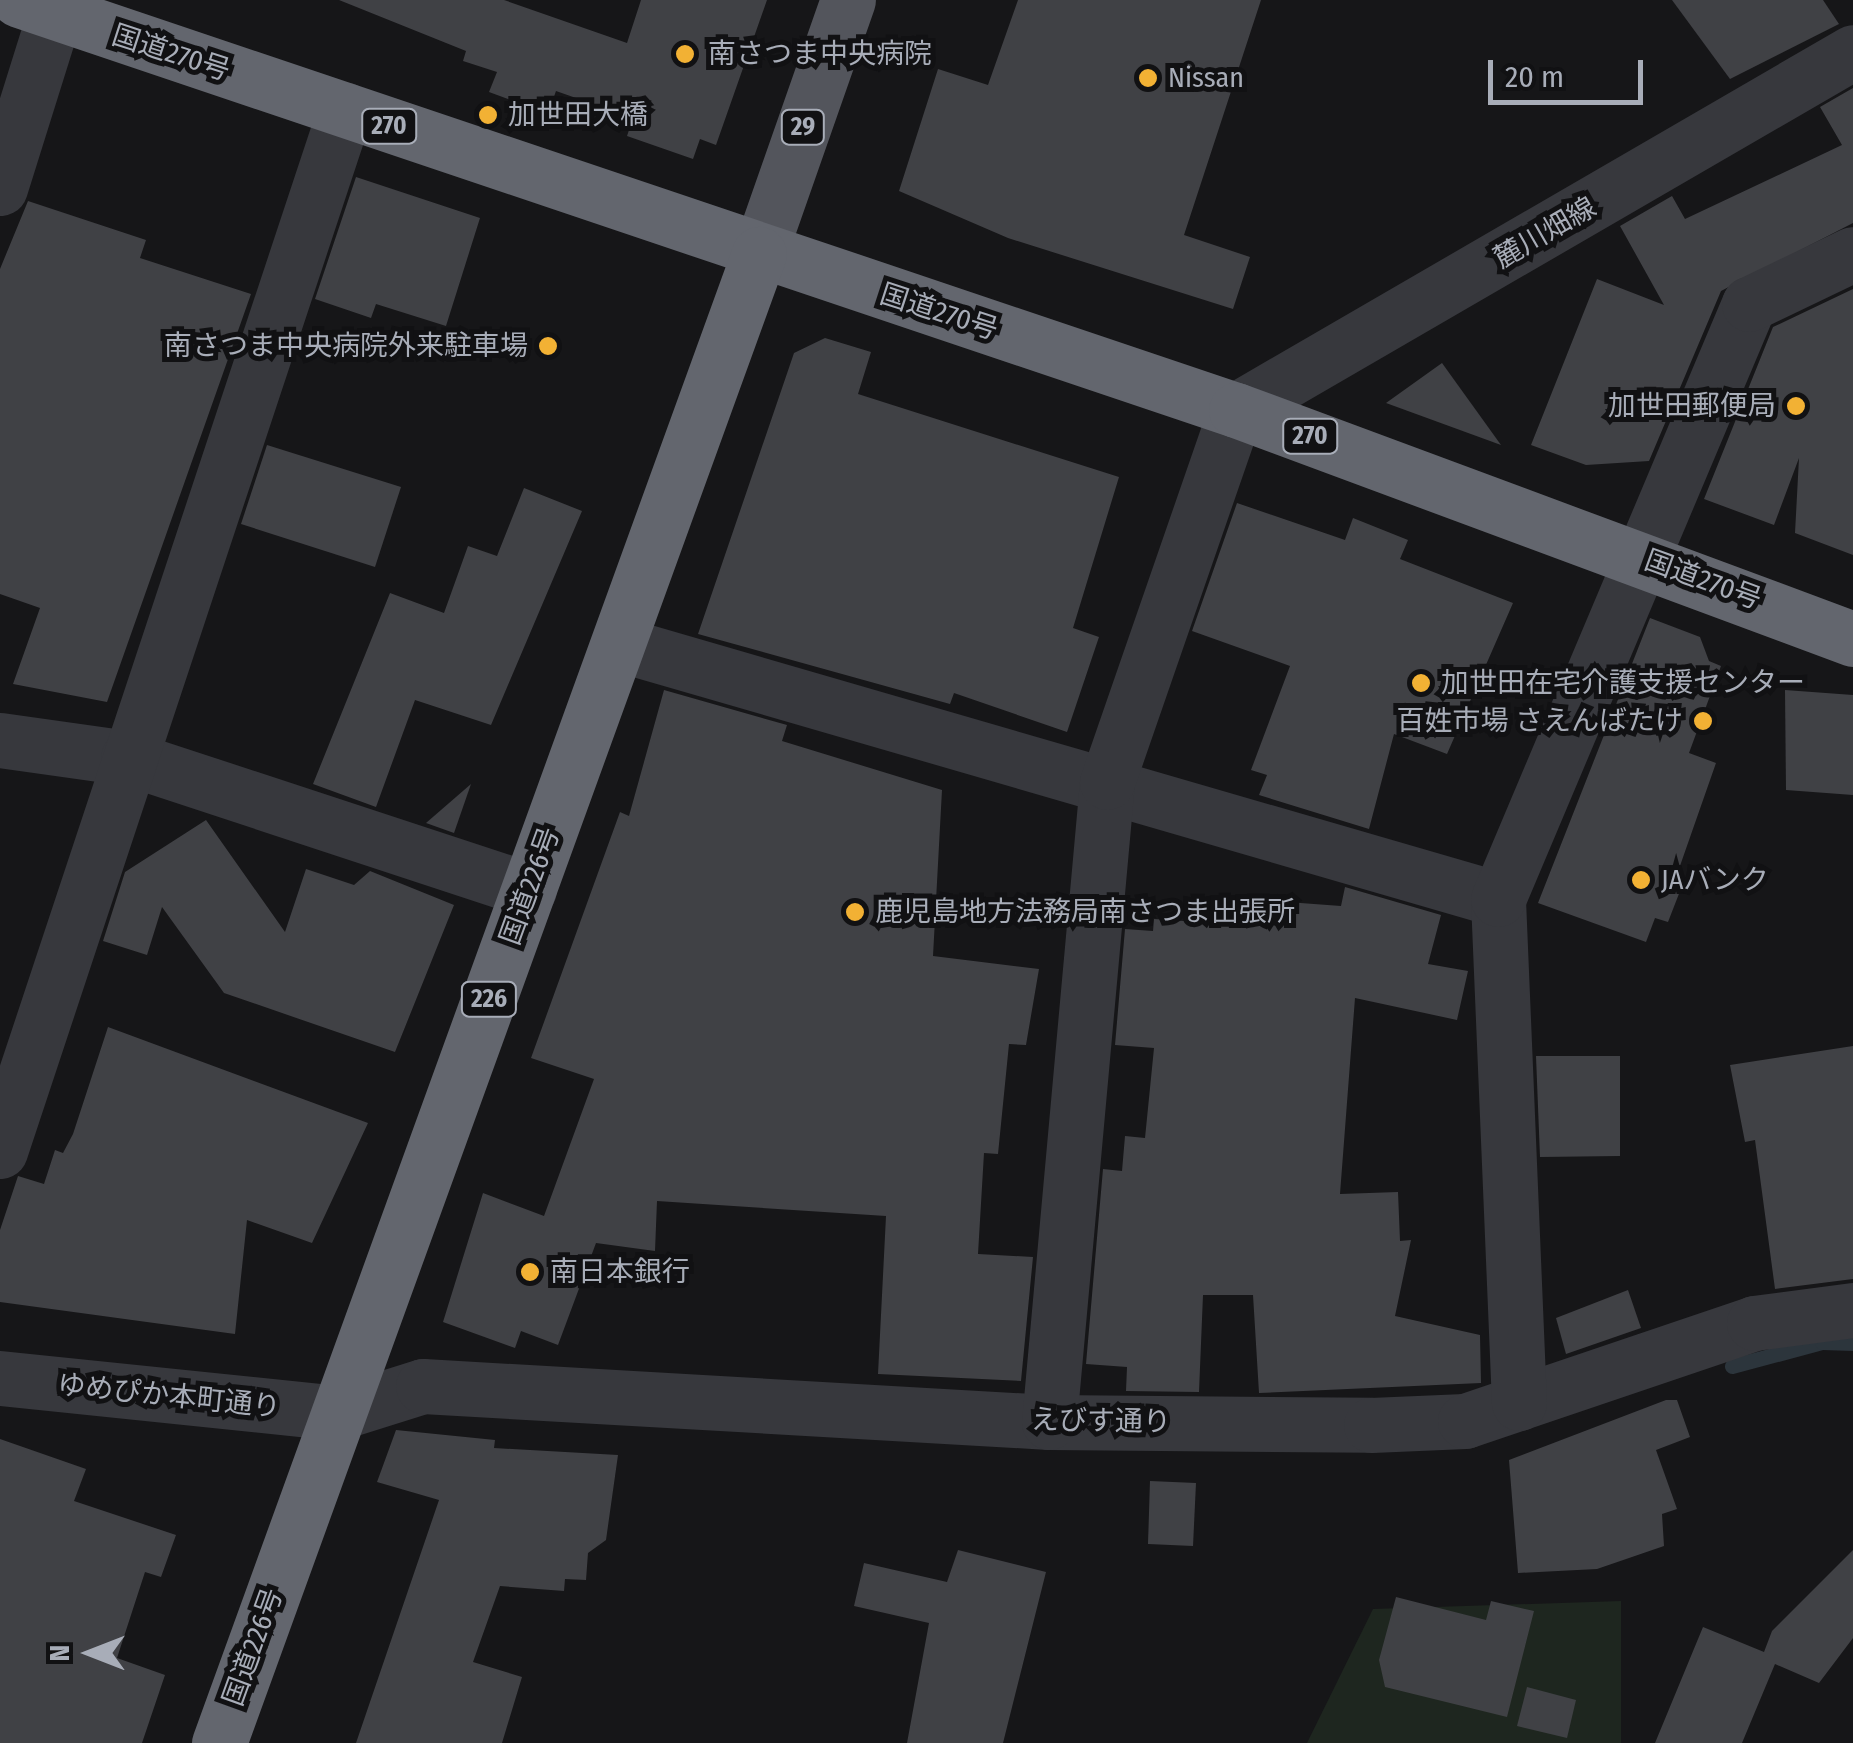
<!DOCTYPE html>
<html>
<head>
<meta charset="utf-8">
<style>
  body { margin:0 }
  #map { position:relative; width:1853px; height:1743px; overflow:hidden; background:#161618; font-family:"Fira Sans Condensed","Noto Sans JP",sans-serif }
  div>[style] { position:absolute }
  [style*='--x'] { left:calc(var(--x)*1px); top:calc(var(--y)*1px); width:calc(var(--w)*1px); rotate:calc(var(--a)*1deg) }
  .green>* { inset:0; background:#1e261f }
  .stream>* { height:15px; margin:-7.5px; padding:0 7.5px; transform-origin:7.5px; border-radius:7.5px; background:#2c353c }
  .building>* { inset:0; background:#404145 }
  .minor>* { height:55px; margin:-27.5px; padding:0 27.5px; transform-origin:27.5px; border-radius:27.5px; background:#37383d }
  .major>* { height:55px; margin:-27.5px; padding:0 27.5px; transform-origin:27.5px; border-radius:27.5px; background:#53555c }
  .highway>* { height:55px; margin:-27.5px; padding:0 27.5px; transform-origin:27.5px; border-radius:27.5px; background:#63666e }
  .dots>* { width:28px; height:28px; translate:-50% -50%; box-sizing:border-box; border:5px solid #111113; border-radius:50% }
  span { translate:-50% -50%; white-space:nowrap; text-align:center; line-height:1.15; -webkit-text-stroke:10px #111113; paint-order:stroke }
  .shield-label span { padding:2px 8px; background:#111113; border:2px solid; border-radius:8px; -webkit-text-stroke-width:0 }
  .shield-label { font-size:25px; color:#a8adb8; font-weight:700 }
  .street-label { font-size:28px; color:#a8adb8 }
  .poi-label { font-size:28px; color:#a8adb8 }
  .left { translate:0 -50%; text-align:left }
  .right { translate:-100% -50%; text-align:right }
  .north { position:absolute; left:40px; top:1603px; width:100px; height:100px; -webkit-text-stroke:8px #111113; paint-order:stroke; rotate:270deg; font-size:28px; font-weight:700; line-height:40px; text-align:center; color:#a8adb8 }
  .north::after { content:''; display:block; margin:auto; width:35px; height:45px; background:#a8adb8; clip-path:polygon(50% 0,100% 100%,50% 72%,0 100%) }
  .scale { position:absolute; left:1488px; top:60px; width:155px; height:45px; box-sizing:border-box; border:5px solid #a8adb8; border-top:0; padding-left:12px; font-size:30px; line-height:35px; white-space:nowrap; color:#a8adb8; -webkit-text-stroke:8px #111113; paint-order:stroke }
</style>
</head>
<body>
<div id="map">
  <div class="green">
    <i style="clip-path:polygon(1621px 1601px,1621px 1743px,1307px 1743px,1373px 1609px)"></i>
  </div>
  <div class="stream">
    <i style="--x:1732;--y:1366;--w:93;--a:-14.9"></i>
    <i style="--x:1822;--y:1342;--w:31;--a:2"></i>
  </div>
  <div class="building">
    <i style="clip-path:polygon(339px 0,504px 0,627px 43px,641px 0,767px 0,716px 145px,700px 139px,693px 159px,627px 136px,633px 118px,556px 91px,548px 114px,489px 92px,497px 72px,463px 61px,466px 51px)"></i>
    <i style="clip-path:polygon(1018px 0,1261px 0,1184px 235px,1250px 257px,1233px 309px,1008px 238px,899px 191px,938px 69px,988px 85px)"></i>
    <i style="clip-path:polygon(1672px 0,1823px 0,1839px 24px,1730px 79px)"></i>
    <i style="clip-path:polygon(1853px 88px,1853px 223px,1721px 291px,1649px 461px,1586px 465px,1531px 445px,1597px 279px,1664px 305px,1620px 226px,1672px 196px,1685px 219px,1842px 145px,1820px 107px)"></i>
    <i style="clip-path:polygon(356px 177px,480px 218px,446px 326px,376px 304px,371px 318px,315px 299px)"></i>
    <i style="clip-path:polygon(28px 201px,146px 240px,140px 258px,251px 294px,107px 702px,13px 684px,40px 608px,0 594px,0 269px)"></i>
    <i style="clip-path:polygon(1853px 289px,1853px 555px,1795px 533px,1799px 458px,1774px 525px,1704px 499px,1773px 327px)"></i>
    <i style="clip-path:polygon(825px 338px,871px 352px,858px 394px,1119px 477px,1073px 628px,1099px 637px,1067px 732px,954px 693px,950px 704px,698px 634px,794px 353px)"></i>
    <i style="clip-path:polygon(1442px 363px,1501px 445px,1386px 403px)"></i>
    <i style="clip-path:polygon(267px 445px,401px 487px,375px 567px,241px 524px)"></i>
    <i style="clip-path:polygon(524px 488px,582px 511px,491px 725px,415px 700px,376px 807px,313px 784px,390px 593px,444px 613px,468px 546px,497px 556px)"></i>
    <i style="clip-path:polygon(1237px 503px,1345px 540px,1353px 518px,1408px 540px,1400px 559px,1513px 603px,1447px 754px,1394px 734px,1369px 829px,1259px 795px,1267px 775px,1251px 770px,1290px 666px,1192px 631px)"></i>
    <i style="clip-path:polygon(1650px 618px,1700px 637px,1709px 661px,1721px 666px,1689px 753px,1716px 763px,1674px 883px,1682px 886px,1668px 922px,1655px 918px,1646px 942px,1538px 903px)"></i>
    <i style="clip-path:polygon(664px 690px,787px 725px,782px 741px,942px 790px,933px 956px,1039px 969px,1026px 1045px,1009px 1044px,998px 1154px,984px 1153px,978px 1254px,1033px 1257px,1021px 1381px,878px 1374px,886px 1216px,657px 1201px,655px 1251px,596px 1243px,558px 1345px,521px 1331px,515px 1348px,443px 1322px,483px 1193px,544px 1216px,594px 1079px,531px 1058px,620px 812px,629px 816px)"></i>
    <i style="clip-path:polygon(1785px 690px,1853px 695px,1853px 795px,1786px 790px)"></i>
    <i style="clip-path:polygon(471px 784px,454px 833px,426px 823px)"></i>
    <i style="clip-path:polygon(206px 820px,285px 932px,306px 869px,354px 885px,370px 871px,454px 905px,395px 1052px,224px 993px,162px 907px,147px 955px,103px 941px,125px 872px)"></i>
    <i style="clip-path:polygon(1345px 887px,1441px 915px,1428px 964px,1468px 971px,1457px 1020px,1355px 998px,1340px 1194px,1398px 1192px,1400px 1241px,1411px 1240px,1395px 1316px,1480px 1335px,1481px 1383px,1259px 1393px,1253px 1295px,1203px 1295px,1199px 1392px,1126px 1391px,1127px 1367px,1086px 1364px,1103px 1169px,1122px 1171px,1125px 1136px,1145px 1138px,1154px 1048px,1115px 1045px,1125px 929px,1153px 931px,1154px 919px,1244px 925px,1245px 899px,1341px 906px)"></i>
    <i style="clip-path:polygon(108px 1027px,368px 1123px,312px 1243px,247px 1220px,235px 1334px,0 1302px,0 1230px,18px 1176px,44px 1184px,55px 1150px,63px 1153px,73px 1134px)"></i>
    <i style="clip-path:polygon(1853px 1046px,1853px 1279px,1775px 1289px,1755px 1140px,1745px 1142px,1730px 1065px)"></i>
    <i style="clip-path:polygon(1536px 1056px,1620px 1056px,1620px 1156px,1540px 1157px)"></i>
    <i style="clip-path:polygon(1628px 1290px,1641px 1328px,1566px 1354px,1556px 1318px)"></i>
    <i style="clip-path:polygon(1666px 1400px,1677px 1400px,1690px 1437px,1656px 1450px,1677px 1509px,1662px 1514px,1664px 1546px,1597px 1569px,1518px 1573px,1509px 1460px)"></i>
    <i style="clip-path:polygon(396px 1430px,495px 1440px,494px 1448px,618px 1455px,606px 1540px,588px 1553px,586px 1580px,565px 1579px,564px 1591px,500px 1586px,473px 1662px,522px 1677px,502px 1743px,356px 1743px,439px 1500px,377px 1482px)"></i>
    <i style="clip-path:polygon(0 1439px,86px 1469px,74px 1501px,176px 1535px,161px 1577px,145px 1572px,117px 1658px,165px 1675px,142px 1743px,0 1743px)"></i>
    <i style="clip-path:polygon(1150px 1481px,1196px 1483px,1193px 1546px,1148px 1544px)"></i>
    <i style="clip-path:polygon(958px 1550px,1046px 1572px,1003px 1743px,907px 1743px,929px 1623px,854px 1606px,864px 1563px,947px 1582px)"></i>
    <i style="clip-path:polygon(1853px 1550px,1853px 1638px,1819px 1683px,1775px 1664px,1742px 1743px,1655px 1743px,1703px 1627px,1764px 1652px,1772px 1631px)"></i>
    <i style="clip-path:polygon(1396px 1597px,1486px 1620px,1491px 1601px,1534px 1611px,1507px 1717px,1385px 1687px,1379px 1660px)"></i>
    <i style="clip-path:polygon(1527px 1687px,1576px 1700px,1567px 1738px,1517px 1726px)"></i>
  </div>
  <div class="minor">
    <i style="--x:0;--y:188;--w:197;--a:-72.6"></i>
    <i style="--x:619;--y:644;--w:915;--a:16.18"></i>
    <i style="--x:0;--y:740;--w:129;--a:8"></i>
    <i style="--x:128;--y:758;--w:422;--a:18.2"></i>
    <i style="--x:0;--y:1151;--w:1097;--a:-71.66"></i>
    <i style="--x:0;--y:1378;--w:339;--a:5.9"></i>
    <i style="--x:337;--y:1413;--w:90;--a:-17.4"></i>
    <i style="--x:423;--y:1386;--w:627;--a:3.29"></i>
    <i style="--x:1049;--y:1422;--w:322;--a:0.5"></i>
    <i style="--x:1371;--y:1425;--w:94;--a:-2.4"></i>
    <i style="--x:1465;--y:1421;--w:305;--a:-18.7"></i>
    <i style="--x:1754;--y:1323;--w:100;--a:-7.5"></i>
    <i style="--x:1519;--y:1403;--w:504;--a:-92.39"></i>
    <i style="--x:1498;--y:899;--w:646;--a:-67.13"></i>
    <i style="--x:1749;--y:304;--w:115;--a:-25.7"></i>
    <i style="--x:1049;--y:1422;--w:643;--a:-84.82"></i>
    <i style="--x:1107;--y:782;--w:394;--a:-70.9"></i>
    <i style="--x:1236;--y:410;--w:713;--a:-30.12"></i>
  </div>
  <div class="major">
    <i style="--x:759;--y:254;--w:269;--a:-70.7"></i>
  </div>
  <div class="highway">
    <i style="--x:19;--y:0;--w:1284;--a:18.62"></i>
    <i style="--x:1236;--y:410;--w:658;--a:20.36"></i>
    <i style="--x:219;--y:1743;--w:1584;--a:-70.07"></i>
  </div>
  <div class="dots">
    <i style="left:685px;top:54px;background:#f2b134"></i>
    <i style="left:1148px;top:78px;background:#f2b134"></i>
    <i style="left:488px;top:115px;background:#f2b134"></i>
    <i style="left:548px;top:346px;background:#f2b134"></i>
    <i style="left:1796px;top:406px;background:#f2b134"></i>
    <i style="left:1421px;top:683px;background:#f2b134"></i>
    <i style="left:1703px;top:721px;background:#f2b134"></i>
    <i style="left:1641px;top:880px;background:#f2b134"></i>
    <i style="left:855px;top:912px;background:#f2b134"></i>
    <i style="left:530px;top:1272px;background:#f2b134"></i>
  </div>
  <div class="shield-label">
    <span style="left:389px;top:126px">270</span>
    <span style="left:803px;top:127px">29</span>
    <span style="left:1310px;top:436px">270</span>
    <span style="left:489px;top:999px">226</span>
  </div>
  <div class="street-label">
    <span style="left:171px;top:53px;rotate:18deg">国道270号</span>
    <span style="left:1545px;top:233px;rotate:-30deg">麓川畑線</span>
    <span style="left:939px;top:312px;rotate:18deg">国道270号</span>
    <span style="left:1703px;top:580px;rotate:20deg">国道270号</span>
    <span style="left:530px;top:886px;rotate:-70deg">国道226号</span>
    <span style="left:169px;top:1396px;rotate:6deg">ゆめぴか本町通り</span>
    <span style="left:1101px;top:1421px;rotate:1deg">えびす通り</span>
    <span style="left:253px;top:1647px;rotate:-70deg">国道226号</span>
  </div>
  <div class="poi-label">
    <span class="left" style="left:708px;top:54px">南さつま中央病院</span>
    <span class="left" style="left:1168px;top:78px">Nissan</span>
    <span class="left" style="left:508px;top:115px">加世田大橋</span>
    <span class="right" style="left:528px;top:346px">南さつま中央病院外来駐車場</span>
    <span class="right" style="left:1776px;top:406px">加世田郵便局</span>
    <span class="left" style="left:1441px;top:683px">加世田在宅介護支援センター</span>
    <span class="right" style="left:1683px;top:721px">百姓市場 さえんばたけ</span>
    <span class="left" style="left:1661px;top:880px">JAバンク</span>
    <span class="left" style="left:875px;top:912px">鹿児島地方法務局南さつま出張所</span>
    <span class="left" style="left:550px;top:1272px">南日本銀行</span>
  </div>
  <div class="north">N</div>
  <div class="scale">20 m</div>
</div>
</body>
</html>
